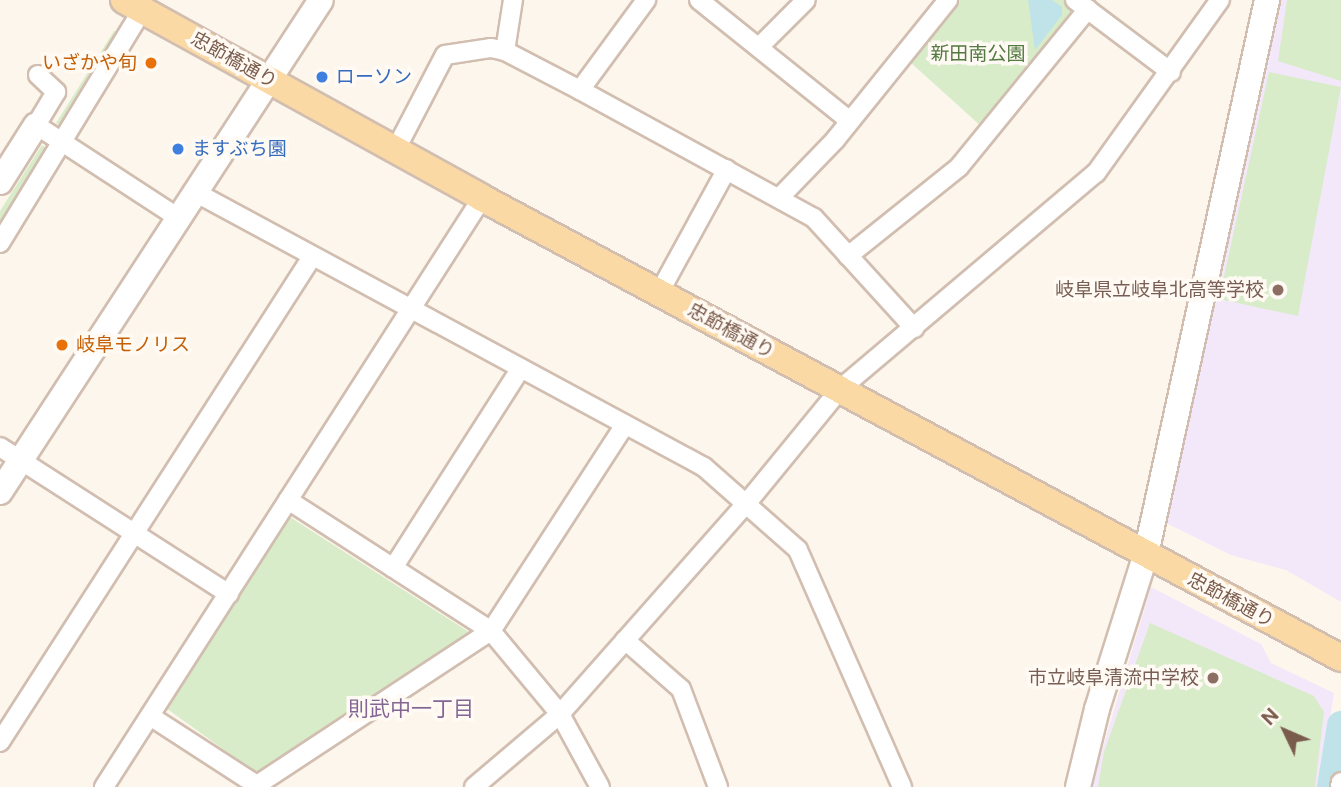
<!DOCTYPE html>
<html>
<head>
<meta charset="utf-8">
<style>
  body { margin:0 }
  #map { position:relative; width:1341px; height:787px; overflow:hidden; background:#fdf6ec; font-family:"Public Sans","Noto Sans JP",sans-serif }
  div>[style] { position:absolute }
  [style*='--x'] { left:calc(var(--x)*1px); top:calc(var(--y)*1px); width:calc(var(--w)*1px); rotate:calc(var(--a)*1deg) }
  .education>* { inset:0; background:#f3e8fa }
  .green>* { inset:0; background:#d8ecc9 }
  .water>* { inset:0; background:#bfe3e8 }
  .river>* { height:28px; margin:-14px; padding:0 14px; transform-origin:14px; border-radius:14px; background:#bfe3e8 }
  .roads { filter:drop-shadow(2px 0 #d1beb0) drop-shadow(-2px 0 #d1beb0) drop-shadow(0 2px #d1beb0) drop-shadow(0 -2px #d1beb0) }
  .street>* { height:18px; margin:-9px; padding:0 9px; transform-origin:9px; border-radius:9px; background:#fff }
  .secondary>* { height:24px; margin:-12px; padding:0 12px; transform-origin:12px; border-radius:12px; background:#fff }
  .primary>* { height:26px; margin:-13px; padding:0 13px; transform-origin:13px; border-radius:13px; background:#fbd9a5 }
  .dots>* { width:19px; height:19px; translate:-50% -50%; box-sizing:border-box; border:4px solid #fffaf3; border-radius:50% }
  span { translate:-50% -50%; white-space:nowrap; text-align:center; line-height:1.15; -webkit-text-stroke:7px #fffaf3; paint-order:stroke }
  .park-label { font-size:19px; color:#537a41 }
  .street-label { font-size:19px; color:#7a5c4d }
  .food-label { font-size:19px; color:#c56008 }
  .right { translate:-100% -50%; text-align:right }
  .left { translate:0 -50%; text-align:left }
  .shop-label { font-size:19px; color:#366cbe }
  .education-label { font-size:19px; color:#785e54 }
  .neighbourhood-label { font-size:21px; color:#846695 }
  .north { position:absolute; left:1250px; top:696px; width:70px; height:70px; -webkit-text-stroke:5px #fffaf3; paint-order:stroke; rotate:314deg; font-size:19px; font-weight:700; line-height:28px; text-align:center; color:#7a5c4d }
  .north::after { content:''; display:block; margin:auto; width:24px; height:32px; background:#7a5c4d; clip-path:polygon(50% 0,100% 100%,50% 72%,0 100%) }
</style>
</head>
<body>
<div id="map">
  <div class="education">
    <i style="clip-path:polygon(1277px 0,1341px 0,1341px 602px,1286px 570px,1231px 555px,1162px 521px,1268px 59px)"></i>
    <i style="clip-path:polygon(1151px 587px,1261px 644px,1271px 663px,1334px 693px,1319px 787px,1091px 787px)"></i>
  </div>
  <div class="green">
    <i style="clip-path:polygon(959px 0,1063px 0,1074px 7px,1074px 15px,982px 127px,910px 62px)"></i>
    <i style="clip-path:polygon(1287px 0,1341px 0,1341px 81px,1278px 61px)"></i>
    <i style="clip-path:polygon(114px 31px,123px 33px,63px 127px,56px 123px)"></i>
    <i style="clip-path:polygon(1269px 72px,1341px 87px,1298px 316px,1219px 299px)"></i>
    <i style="clip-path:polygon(42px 145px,48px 150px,0 226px,0 211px)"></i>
    <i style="clip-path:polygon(290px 517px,472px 634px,256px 773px,166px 708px)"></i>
    <i style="clip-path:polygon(1150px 623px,1314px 696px,1324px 712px,1315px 787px,1098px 787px,1104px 752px)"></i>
  </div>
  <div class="water">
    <i style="clip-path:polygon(1028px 0,1052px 0,1062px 7px,1062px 15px,1035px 50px)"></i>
  </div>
  <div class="river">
    <i style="--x:1331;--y:787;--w:63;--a:-80.8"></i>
  </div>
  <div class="roads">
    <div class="street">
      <i style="--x:699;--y:0;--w:193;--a:38.7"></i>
      <i style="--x:1075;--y:0;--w:120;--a:36.9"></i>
      <i style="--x:759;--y:47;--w:66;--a:-45"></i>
      <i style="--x:505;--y:51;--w:52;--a:-81.1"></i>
      <i style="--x:38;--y:75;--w:25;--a:43"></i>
      <i style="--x:56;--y:92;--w:39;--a:121"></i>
      <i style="--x:36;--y:125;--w:168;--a:33.1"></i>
      <i style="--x:580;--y:90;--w:267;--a:28.7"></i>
      <i style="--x:814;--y:218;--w:149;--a:47.7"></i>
      <i style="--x:396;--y:149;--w:106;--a:-62.5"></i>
      <i style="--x:445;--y:55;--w:47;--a:-8.7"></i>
      <i style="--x:491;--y:48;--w:14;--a:12"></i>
      <i style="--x:505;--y:51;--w:85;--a:27.5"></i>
      <i style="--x:580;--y:90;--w:112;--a:-53.7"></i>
      <i style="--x:193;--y:191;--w:581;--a:28.37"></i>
      <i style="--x:704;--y:467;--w:125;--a:41.4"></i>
      <i style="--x:798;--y:550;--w:259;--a:66.3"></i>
      <i style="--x:780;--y:197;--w:79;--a:-46"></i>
      <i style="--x:835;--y:140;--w:180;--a:-51.1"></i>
      <i style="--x:0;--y:243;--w:273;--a:-58.6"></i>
      <i style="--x:848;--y:256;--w:142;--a:-38.7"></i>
      <i style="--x:959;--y:167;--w:204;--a:-50.8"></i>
      <i style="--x:659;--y:293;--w:141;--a:-61.3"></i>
      <i style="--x:0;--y:447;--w:272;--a:32.7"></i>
      <i style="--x:288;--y:500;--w:242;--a:32.8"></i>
      <i style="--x:491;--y:631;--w:108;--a:50.3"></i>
      <i style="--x:560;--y:714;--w:83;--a:61.3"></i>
      <i style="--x:393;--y:568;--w:237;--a:-57.4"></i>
      <i style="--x:625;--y:640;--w:74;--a:41.2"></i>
      <i style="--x:681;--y:689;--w:105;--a:69.3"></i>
      <i style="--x:150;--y:716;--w:125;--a:32.9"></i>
      <i style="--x:0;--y:742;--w:577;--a:-57.25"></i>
      <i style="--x:104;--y:787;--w:700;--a:-57.31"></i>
      <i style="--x:254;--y:787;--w:284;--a:-33.4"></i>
      <i style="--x:491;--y:631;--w:246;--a:-57"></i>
      <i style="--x:474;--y:787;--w:113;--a:-40.3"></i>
      <i style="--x:560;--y:714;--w:281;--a:-48.5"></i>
      <i style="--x:746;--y:504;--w:149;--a:-50.7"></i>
      <i style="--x:840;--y:389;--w:335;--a:-40.2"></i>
      <i style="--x:1096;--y:173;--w:213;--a:-54.4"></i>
      <i style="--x:1340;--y:787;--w:5;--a:-79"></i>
    </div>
    <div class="secondary">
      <i style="--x:0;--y:182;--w:67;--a:-57.7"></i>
      <i style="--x:0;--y:492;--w:587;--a:-56.88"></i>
      <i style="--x:1078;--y:787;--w:80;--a:-76.3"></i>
      <i style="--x:1097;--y:709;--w:163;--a:-72.5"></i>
      <i style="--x:1146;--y:554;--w:567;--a:-77.68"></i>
    </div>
    <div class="primary">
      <i style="--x:124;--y:0;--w:409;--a:28.9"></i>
      <i style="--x:482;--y:198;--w:974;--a:28.17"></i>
    </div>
  </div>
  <div class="dots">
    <i style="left:151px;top:63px;background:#e8710a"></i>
    <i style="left:322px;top:77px;background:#3f7fe0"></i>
    <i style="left:178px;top:149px;background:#3f7fe0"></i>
    <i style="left:1278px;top:290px;background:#8d6e63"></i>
    <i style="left:62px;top:345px;background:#e8710a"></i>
    <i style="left:1213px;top:678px;background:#8d6e63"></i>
  </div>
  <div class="park-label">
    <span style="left:978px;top:54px">新田南公園</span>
  </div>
  <div class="street-label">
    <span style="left:234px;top:60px;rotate:29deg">忠節橋通り</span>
    <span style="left:731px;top:331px;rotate:28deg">忠節橋通り</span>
    <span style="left:1231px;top:600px;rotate:28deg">忠節橋通り</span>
  </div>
  <div class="food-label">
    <span class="right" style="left:137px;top:63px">いざかや旬</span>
    <span class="left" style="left:76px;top:345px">岐阜モノリス</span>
  </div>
  <div class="shop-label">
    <span class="left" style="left:336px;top:77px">ローソン</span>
    <span class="left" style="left:192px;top:149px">ますぶち園</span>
  </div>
  <div class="education-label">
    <span class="right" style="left:1264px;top:290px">岐阜県立岐阜北高等学校</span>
    <span class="right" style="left:1199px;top:678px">市立岐阜清流中学校</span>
  </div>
  <div class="neighbourhood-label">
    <span style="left:411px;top:709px">則武中一丁目</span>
  </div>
  <div class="north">N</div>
</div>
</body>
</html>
